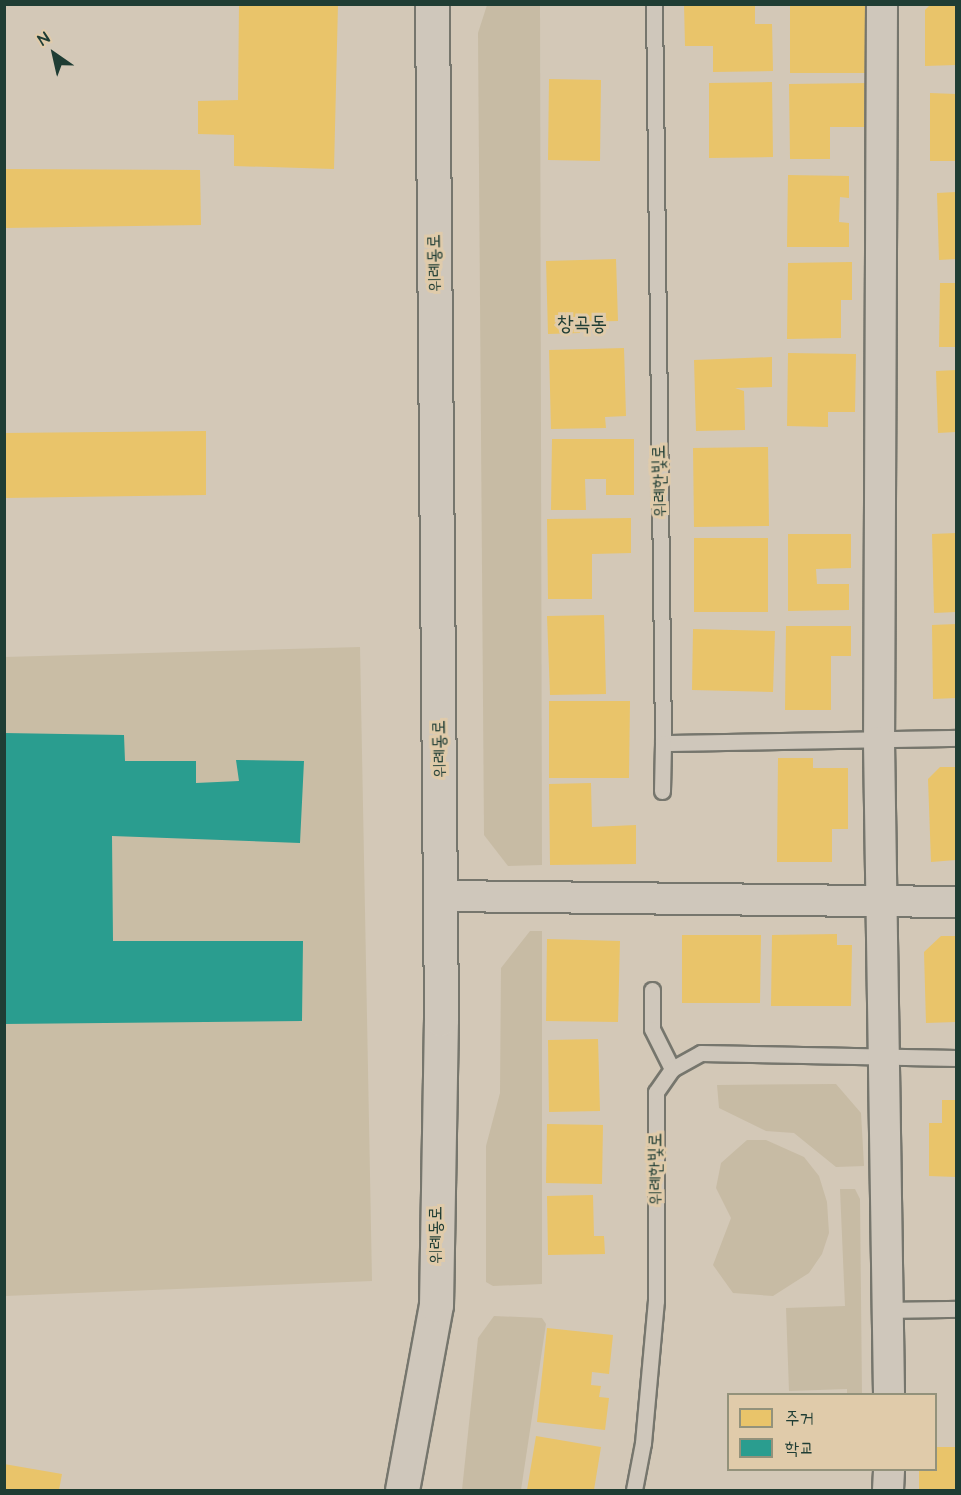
<!DOCTYPE html>
<html>
<head>
<meta charset="utf-8">
<style>
  body { margin:0 }
  #map { position:relative; width:961px; height:1495px; overflow:hidden; background:#d3c8b7; font-family:"Architects Daughter","Poor Story",sans-serif }
  div>[style] { position:absolute }
  [style*='--x'] { left:calc(var(--x)*1px); top:calc(var(--y)*1px); width:calc(var(--w)*1px); rotate:calc(var(--a)*1deg) }
  .built>* { inset:0; background:#c9bda5 }
  .green>* { inset:0; background:#c7bba4 }
  .homes>* { inset:0; background:#e9c46a }
  .schools>* { inset:0; background:#2a9d8f }
  .roads { filter:drop-shadow(2px 0 #76766d) drop-shadow(-2px 0 #76766d) drop-shadow(0 2px #76766d) drop-shadow(0 -2px #76766d) }
  .service>* { height:15px; margin:-7.5px; padding:0 7.5px; transform-origin:7.5px; border-radius:7.5px; background:#cfc7bb }
  .minor>* { height:30px; margin:-15px; padding:0 15px; transform-origin:15px; border-radius:15px; background:#cfc7bb }
  .tertiary>* { height:33px; margin:-16.5px; padding:0 16.5px; transform-origin:16.5px; border-radius:16.5px; background:#cfc7bb }
  span { translate:-50% -50%; white-space:nowrap; text-align:center; line-height:1.15; -webkit-text-stroke:6px #e0cbaa; paint-order:stroke }
  .street-label { font-size:18px; color:#1f3d34 }
  .quarter-label { font-size:21px; color:#1f3d34 }
  .frame { position:absolute; inset:0; border:6px solid #1f3d34; pointer-events:none }
  .legend { position:absolute; left:727px; top:1393px; width:210px; height:78px; box-sizing:border-box; background:#e0cbaa; border:2px solid #93927b; margin:0; padding:8px 10px; list-style:none; font-size:18px; color:#1f3d34 }
  .legend li { display:flex; align-items:center; gap:12px; height:30px }
  .legend b { width:30px; border:2px solid #93927b }
  .north { position:absolute; left:24px; top:24px; width:60px; height:60px; -webkit-text-stroke:4px #e0cbaa; paint-order:stroke; rotate:326deg; font-size:16px; font-weight:700; line-height:24px; text-align:center; color:#1f3d34 }
  .north::after { content:''; display:block; margin:auto; width:21px; height:27px; background:#1f3d34; clip-path:polygon(50% 0,100% 100%,50% 72%,0 100%) }
</style>
</head>
<body>
<div id="map">
  <div class="built">
    <i style="clip-path:polygon(360px 647px,372px 1281px,5px 1296px,4px 657px)"></i>
  </div>
  <div class="green">
    <i style="clip-path:polygon(487px 5px,540px 5px,542px 865px,508px 866px,484px 835px,478px 33px)"></i>
    <i style="clip-path:polygon(530px 931px,542px 931px,542px 1284px,493px 1286px,486px 1282px,486px 1146px,500px 1093px,501px 968px)"></i>
    <i style="clip-path:polygon(836px 1084px,861px 1113px,864px 1166px,836px 1167px,794px 1133px,766px 1131px,719px 1108px,717px 1085px)"></i>
    <i style="clip-path:polygon(747px 1140px,766px 1140px,804px 1157px,819px 1176px,827px 1202px,829px 1233px,822px 1254px,809px 1273px,773px 1296px,733px 1293px,713px 1265px,731px 1218px,716px 1188px,721px 1163px)"></i>
    <i style="clip-path:polygon(840px 1189px,855px 1189px,860px 1199px,862px 1394px,847px 1394px,847px 1389px,789px 1391px,786px 1308px,845px 1306px)"></i>
    <i style="clip-path:polygon(494px 1316px,542px 1318px,546px 1324px,521px 1490px,462px 1490px,478px 1338px)"></i>
  </div>
  <div class="homes">
    <i style="clip-path:polygon(239px 4px,338px 4px,334px 169px,234px 166px,234px 135px,198px 134px,198px 101px,238px 100px)"></i>
    <i style="clip-path:polygon(684px 4px,755px 4px,755px 24px,772px 24px,773px 71px,713px 72px,713px 46px,685px 46px)"></i>
    <i style="clip-path:polygon(931px 4px,956px 4px,956px 65px,925px 66px,925px 10px)"></i>
    <i style="clip-path:polygon(790px 5px,867px 5px,866px 73px,790px 73px)"></i>
    <i style="clip-path:polygon(549px 79px,601px 80px,600px 161px,548px 160px)"></i>
    <i style="clip-path:polygon(772px 82px,773px 157px,709px 158px,709px 83px)"></i>
    <i style="clip-path:polygon(869px 83px,870px 127px,830px 127px,830px 159px,790px 159px,789px 84px)"></i>
    <i style="clip-path:polygon(930px 93px,956px 94px,956px 161px,930px 161px)"></i>
    <i style="clip-path:polygon(4px 169px,200px 170px,201px 225px,4px 228px)"></i>
    <i style="clip-path:polygon(788px 175px,849px 176px,849px 198px,840px 197px,839px 222px,849px 223px,849px 247px,787px 247px)"></i>
    <i style="clip-path:polygon(956px 192px,956px 259px,939px 260px,937px 193px)"></i>
    <i style="clip-path:polygon(616px 259px,618px 321px,580px 322px,580px 333px,548px 334px,546px 261px)"></i>
    <i style="clip-path:polygon(852px 262px,852px 300px,841px 300px,841px 338px,787px 339px,788px 263px)"></i>
    <i style="clip-path:polygon(940px 283px,956px 283px,956px 347px,939px 347px)"></i>
    <i style="clip-path:polygon(624px 348px,626px 416px,605px 417px,606px 428px,551px 429px,549px 350px)"></i>
    <i style="clip-path:polygon(788px 353px,856px 354px,855px 412px,828px 412px,828px 427px,787px 426px)"></i>
    <i style="clip-path:polygon(772px 357px,772px 387px,735px 388px,744px 391px,745px 430px,696px 431px,694px 360px)"></i>
    <i style="clip-path:polygon(956px 370px,956px 432px,938px 433px,936px 371px)"></i>
    <i style="clip-path:polygon(206px 431px,206px 495px,4px 498px,4px 433px)"></i>
    <i style="clip-path:polygon(552px 439px,634px 439px,634px 495px,606px 495px,606px 479px,585px 479px,586px 510px,551px 510px)"></i>
    <i style="clip-path:polygon(768px 447px,769px 526px,694px 527px,693px 448px)"></i>
    <i style="clip-path:polygon(631px 518px,631px 553px,592px 554px,592px 599px,548px 599px,547px 519px)"></i>
    <i style="clip-path:polygon(956px 533px,956px 612px,934px 613px,932px 534px)"></i>
    <i style="clip-path:polygon(788px 534px,851px 534px,851px 568px,816px 569px,817px 584px,849px 584px,849px 610px,788px 611px)"></i>
    <i style="clip-path:polygon(694px 538px,768px 538px,768px 612px,694px 612px)"></i>
    <i style="clip-path:polygon(604px 615px,606px 694px,550px 695px,547px 616px)"></i>
    <i style="clip-path:polygon(956px 624px,956px 698px,933px 699px,932px 625px)"></i>
    <i style="clip-path:polygon(786px 626px,851px 626px,851px 656px,831px 656px,831px 710px,785px 710px)"></i>
    <i style="clip-path:polygon(693px 629px,775px 631px,773px 692px,692px 690px)"></i>
    <i style="clip-path:polygon(549px 701px,630px 701px,629px 778px,549px 778px)"></i>
    <i style="clip-path:polygon(778px 758px,813px 758px,813px 768px,848px 768px,848px 829px,832px 829px,832px 862px,777px 862px)"></i>
    <i style="clip-path:polygon(940px 767px,956px 767px,956px 860px,931px 862px,928px 779px)"></i>
    <i style="clip-path:polygon(591px 783px,592px 827px,636px 825px,636px 864px,550px 865px,549px 784px)"></i>
    <i style="clip-path:polygon(837px 934px,837px 945px,852px 945px,851px 1006px,771px 1006px,772px 935px)"></i>
    <i style="clip-path:polygon(682px 935px,761px 935px,760px 1003px,682px 1003px)"></i>
    <i style="clip-path:polygon(941px 936px,956px 936px,956px 1022px,926px 1023px,924px 952px)"></i>
    <i style="clip-path:polygon(547px 939px,620px 941px,618px 1022px,546px 1021px)"></i>
    <i style="clip-path:polygon(598px 1039px,600px 1111px,549px 1112px,548px 1040px)"></i>
    <i style="clip-path:polygon(942px 1100px,956px 1100px,956px 1177px,929px 1176px,929px 1123px,942px 1123px)"></i>
    <i style="clip-path:polygon(547px 1124px,603px 1125px,602px 1184px,546px 1183px)"></i>
    <i style="clip-path:polygon(593px 1195px,594px 1236px,604px 1236px,605px 1254px,548px 1255px,547px 1196px)"></i>
    <i style="clip-path:polygon(547px 1328px,613px 1335px,609px 1374px,592px 1372px,591px 1385px,601px 1386px,599px 1397px,609px 1398px,605px 1430px,537px 1422px)"></i>
    <i style="clip-path:polygon(536px 1436px,601px 1447px,594px 1490px,527px 1490px)"></i>
    <i style="clip-path:polygon(936px 1447px,956px 1447px,956px 1490px,919px 1490px,919px 1470px,936px 1470px)"></i>
    <i style="clip-path:polygon(4px 1464px,62px 1474px,59px 1490px,4px 1490px)"></i>
  </div>
  <div class="schools">
    <i style="clip-path:polygon(4px 733px,124px 735px,125px 761px,196px 761px,196px 783px,239px 781px,236px 760px,304px 761px,300px 843px,112px 836px,113px 941px,303px 941px,302px 1021px,4px 1024px)"></i>
  </div>
  <div class="roads">
    <div class="service">
      <i style="--x:654;--y:4;--w:739;--a:89.3"></i>
      <i style="--x:663;--y:743;--w:293;--a:-1"></i>
      <i style="--x:662;--y:791;--w:48;--a:-88.8"></i>
      <i style="--x:652;--y:990;--w:39;--a:90"></i>
      <i style="--x:652;--y:1029;--w:45;--a:63.4"></i>
      <i style="--x:890;--y:1310;--w:66;--a:-0.9"></i>
      <i style="--x:634;--y:1490;--w:48;--a:-79.2"></i>
      <i style="--x:643;--y:1443;--w:143;--a:-84.8"></i>
      <i style="--x:656;--y:1301;--w:209;--a:-90"></i>
      <i style="--x:656;--y:1092;--w:28;--a:-55"></i>
      <i style="--x:672;--y:1069;--w:33;--a:-29"></i>
      <i style="--x:701;--y:1053;--w:255;--a:1.1"></i>
    </div>
    <div class="minor">
      <i style="--x:882;--y:4;--w:738;--a:90.23"></i>
      <i style="--x:879;--y:742;--w:652;--a:89.12"></i>
      <i style="--x:442;--y:896;--w:514;--a:0.67"></i>
      <i style="--x:888;--y:1490;--w:20;--a:-87"></i>
    </div>
    <div class="tertiary">
      <i style="--x:402;--y:1490;--w:188;--a:-79.6"></i>
      <i style="--x:436;--y:1305;--w:286;--a:-89"></i>
      <i style="--x:441;--y:1019;--w:1015;--a:-90.51"></i>
    </div>
  </div>
  <div class="street-label">
    <span style="left:435px;top:263px;rotate:-91deg">위례동로</span>
    <span style="left:660px;top:481px;rotate:-91deg">위례한빛로</span>
    <span style="left:440px;top:749px;rotate:-91deg">위례동로</span>
    <span style="left:656px;top:1169px;rotate:-90deg">위례한빛로</span>
    <span style="left:436px;top:1235px;rotate:-90deg">위례동로</span>
  </div>
  <div class="quarter-label">
    <span style="left:582px;top:324px">창곡동</span>
  </div>
  <div class="frame"></div>
  <ul class="legend">
  <li><b style="height:16px;background:#e9c46a"></b>주거</li>
  <li><b style="height:16px;background:#2a9d8f"></b>학교</li>
  </ul>
  <div class="north">N</div>
</div>
</body>
</html>
